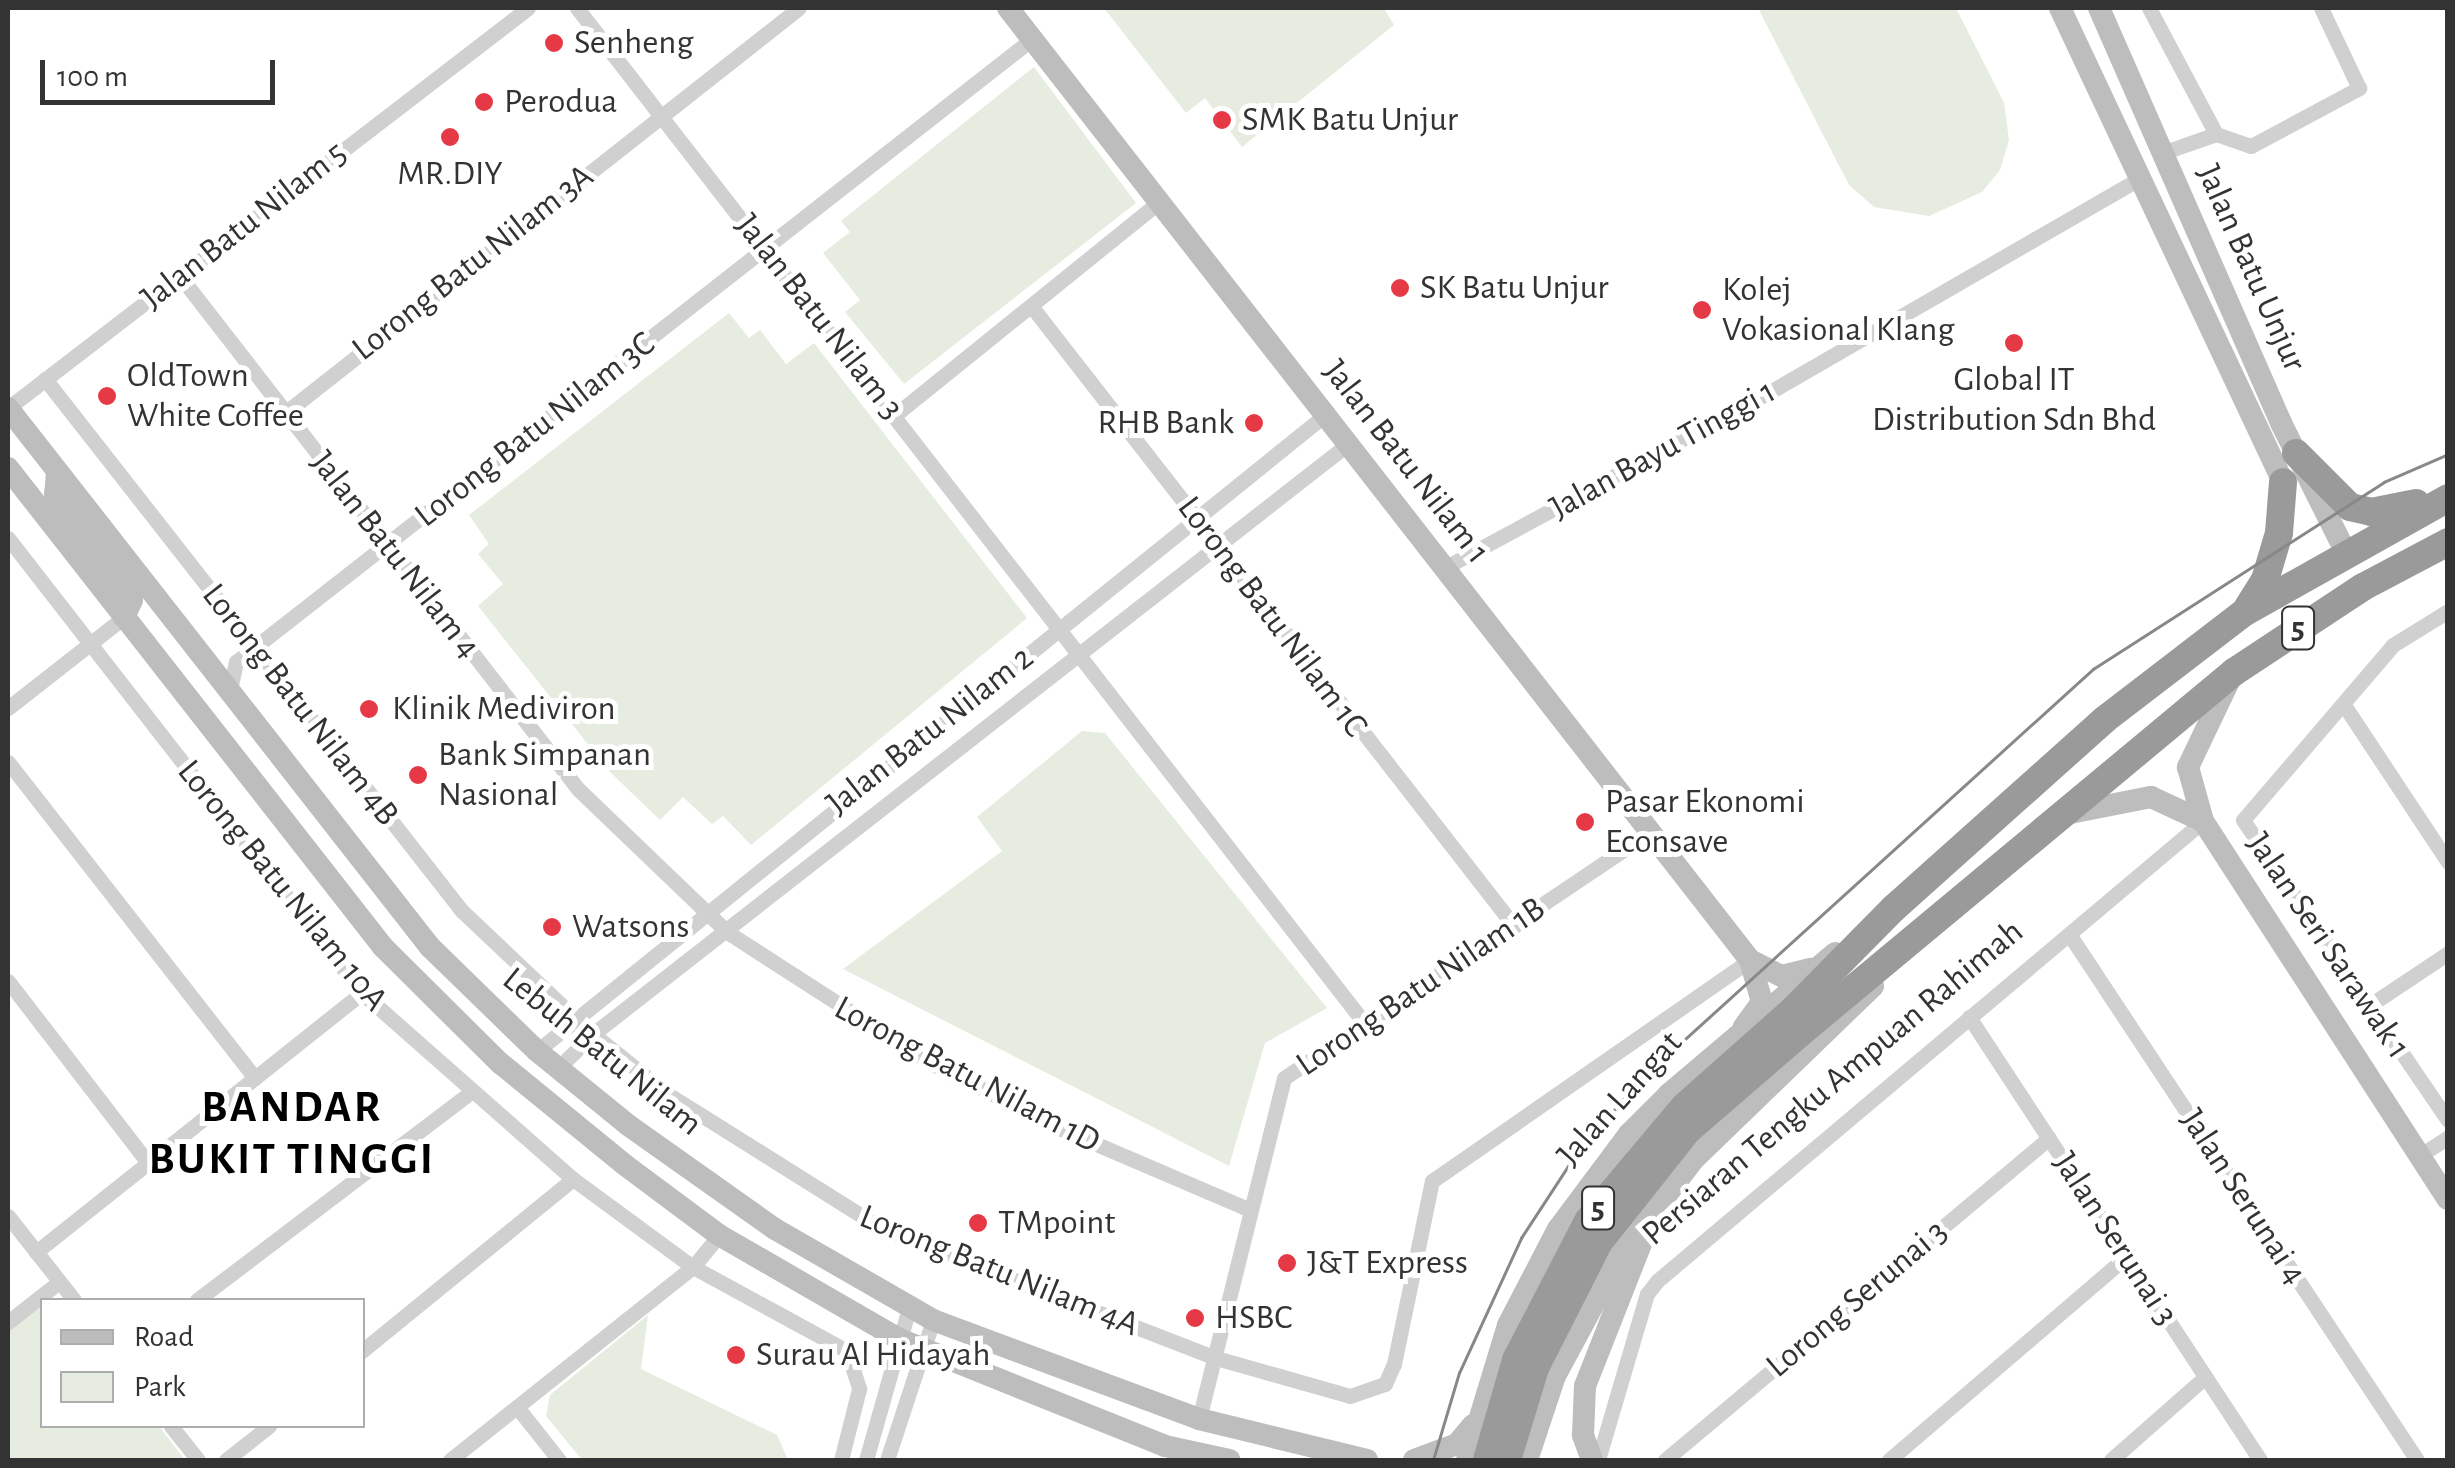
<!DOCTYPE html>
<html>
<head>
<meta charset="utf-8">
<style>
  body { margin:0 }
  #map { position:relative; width:2455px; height:1468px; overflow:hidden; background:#fff; font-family:"Alegreya Sans",sans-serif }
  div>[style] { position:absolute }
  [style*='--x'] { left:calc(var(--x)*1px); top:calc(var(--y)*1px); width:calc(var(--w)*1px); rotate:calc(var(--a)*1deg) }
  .green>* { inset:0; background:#e6ecdf }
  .street>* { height:15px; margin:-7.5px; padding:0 7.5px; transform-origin:7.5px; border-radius:7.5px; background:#d0d0d0 }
  .secondary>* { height:22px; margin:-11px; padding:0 11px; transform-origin:11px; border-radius:11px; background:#bdbdbd }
  .highway>* { height:28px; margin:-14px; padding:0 14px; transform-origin:14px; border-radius:14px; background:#9a9a9a }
  .tram>* { height:2.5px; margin:-1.25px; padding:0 1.25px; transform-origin:1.25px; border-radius:1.25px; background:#888 }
  .highway-bridge>* { height:28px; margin:-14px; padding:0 14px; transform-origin:14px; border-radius:14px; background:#9a9a9a }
  .dots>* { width:28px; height:28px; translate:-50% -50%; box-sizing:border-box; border:5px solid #fff; border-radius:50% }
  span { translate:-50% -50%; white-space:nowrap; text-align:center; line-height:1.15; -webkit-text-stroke:10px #fff; paint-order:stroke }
  .shield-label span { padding:2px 8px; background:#fff; border:2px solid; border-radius:8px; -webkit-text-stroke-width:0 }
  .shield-label { font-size:32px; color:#333; font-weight:700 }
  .poi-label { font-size:35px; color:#333 }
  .left { translate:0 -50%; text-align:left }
  .right { translate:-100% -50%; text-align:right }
  .street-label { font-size:35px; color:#333 }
  .district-label { font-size:45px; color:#000; font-weight:700; letter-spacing:2.5px }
  .frame { position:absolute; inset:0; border:10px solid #333; pointer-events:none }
  .legend { position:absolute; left:40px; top:1298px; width:325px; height:130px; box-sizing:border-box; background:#fff; border:2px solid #adadad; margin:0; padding:12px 18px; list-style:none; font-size:30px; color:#333 }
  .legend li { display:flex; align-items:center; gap:20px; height:50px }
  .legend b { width:50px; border:2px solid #adadad }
  .scale { position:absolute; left:40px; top:60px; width:235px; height:45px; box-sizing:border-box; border:5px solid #333; border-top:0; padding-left:12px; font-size:30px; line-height:35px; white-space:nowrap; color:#333; -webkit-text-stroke:8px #fff; paint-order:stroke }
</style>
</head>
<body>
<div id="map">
  <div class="green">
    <i style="clip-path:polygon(1104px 8px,1384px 8px,1394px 25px,1242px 147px,1205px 98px,1186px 113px)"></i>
    <i style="clip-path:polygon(1758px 8px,1956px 8px,2004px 103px,2009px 140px,2000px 170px,1982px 192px,1929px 216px,1874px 207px,1849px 185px)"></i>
    <i style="clip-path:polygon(1034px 67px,1136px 203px,904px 384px,845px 312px,860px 300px,823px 253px,850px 232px,841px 221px)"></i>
    <i style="clip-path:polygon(729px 313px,749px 338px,760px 330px,786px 364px,814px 343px,1027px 618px,751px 845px,723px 816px,712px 824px,683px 797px,660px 820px,610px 772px,478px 606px,503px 584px,478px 554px,489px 544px,469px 515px)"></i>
    <i style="clip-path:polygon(1082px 731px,1105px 733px,1327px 1008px,1265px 1043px,1229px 1166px,843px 969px,1002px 851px,977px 817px)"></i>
    <i style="clip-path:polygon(42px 1301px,42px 1426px,159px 1426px,185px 1460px,8px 1460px,8px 1328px)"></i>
    <i style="clip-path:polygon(648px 1315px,641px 1369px,777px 1435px,788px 1460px,582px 1460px,546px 1416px,550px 1395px)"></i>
  </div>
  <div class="street">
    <i style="--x:577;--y:8;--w:1287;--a:52.2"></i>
    <i style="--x:2149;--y:8;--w:143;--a:62"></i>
    <i style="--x:2216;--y:134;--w:37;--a:19"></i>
    <i style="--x:2251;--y:146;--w:123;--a:-28.2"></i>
    <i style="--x:2359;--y:88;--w:89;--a:-115.4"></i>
    <i style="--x:2162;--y:153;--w:57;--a:-19.4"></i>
    <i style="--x:179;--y:275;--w:651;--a:52.18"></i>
    <i style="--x:578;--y:789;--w:207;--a:43.8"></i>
    <i style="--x:727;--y:932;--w:240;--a:32.8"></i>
    <i style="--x:929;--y:1062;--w:146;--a:26.9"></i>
    <i style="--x:1059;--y:1128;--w:206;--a:23.2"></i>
    <i style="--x:1032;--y:307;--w:785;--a:52.09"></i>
    <i style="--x:45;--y:379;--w:676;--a:51.91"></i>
    <i style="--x:462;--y:911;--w:153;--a:43.4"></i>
    <i style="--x:8;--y:408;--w:656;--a:-37.57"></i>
    <i style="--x:285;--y:413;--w:654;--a:-38.24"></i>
    <i style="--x:895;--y:415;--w:339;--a:-38.9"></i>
    <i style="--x:8;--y:538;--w:576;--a:52.12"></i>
    <i style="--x:362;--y:993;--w:281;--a:41.4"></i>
    <i style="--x:573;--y:1179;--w:149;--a:36.3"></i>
    <i style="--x:693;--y:1267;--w:175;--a:28.6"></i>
    <i style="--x:847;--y:1351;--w:40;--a:72"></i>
    <i style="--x:859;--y:1389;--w:73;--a:104.2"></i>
    <i style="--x:1444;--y:568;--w:368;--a:-28.4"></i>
    <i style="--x:1768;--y:393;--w:428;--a:-30"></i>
    <i style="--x:2448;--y:611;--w:65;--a:148.3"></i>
    <i style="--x:2393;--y:645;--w:230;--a:130.6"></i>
    <i style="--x:2243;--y:820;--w:363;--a:55.7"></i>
    <i style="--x:230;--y:690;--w:29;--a:-78"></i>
    <i style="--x:236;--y:662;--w:1011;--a:-38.05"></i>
    <i style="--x:8;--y:708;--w:147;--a:-38.1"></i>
    <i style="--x:2346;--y:708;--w:185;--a:56.5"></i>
    <i style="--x:8;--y:762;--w:401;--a:52"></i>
    <i style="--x:2069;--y:934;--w:631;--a:56.51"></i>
    <i style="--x:8;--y:981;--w:230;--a:52.4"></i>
    <i style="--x:2367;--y:1007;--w:97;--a:-33.7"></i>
    <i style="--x:1969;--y:1017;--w:530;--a:56.7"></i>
    <i style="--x:593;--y:1034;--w:94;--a:38.9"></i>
    <i style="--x:666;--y:1093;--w:256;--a:32.1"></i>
    <i style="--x:883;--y:1229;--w:357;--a:21.2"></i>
    <i style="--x:1216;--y:1358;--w:139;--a:15.8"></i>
    <i style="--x:1350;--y:1396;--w:37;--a:-19"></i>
    <i style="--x:1385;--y:1384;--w:22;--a:-66"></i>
    <i style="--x:1394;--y:1364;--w:187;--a:-78.3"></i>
    <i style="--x:1432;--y:1181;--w:387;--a:-34.8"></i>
    <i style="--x:537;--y:1051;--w:1013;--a:-38.91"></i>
    <i style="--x:558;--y:1068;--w:49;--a:-44.2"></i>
    <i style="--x:593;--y:1034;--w:958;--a:-38.01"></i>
    <i style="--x:2419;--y:1156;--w:35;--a:-33"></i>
    <i style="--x:8;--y:1216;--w:107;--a:51.8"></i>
    <i style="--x:36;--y:1252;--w:416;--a:-38.5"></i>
    <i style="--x:197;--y:1300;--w:343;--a:-37.2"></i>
    <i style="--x:8;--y:1322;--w:65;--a:-38.1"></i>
    <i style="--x:362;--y:1351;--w:272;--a:-39.2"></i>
    <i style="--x:517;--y:1407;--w:68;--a:51.6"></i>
    <i style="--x:1199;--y:1419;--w:351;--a:-76"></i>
    <i style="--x:1284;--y:1078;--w:441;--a:-33.9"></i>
    <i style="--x:171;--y:1426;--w:43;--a:51.5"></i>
    <i style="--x:226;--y:1460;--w:55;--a:-38.3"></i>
    <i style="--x:450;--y:1460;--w:310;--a:-38.5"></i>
    <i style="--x:693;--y:1267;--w:41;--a:-50.9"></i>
    <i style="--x:866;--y:1460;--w:158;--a:-74.2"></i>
    <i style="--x:887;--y:1460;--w:147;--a:-71.8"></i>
    <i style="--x:1598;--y:1460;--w:173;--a:-73.6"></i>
    <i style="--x:1647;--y:1294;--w:16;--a:-52"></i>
    <i style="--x:1657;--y:1281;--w:714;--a:-40.11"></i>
    <i style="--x:1665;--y:1460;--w:501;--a:-39.98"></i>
    <i style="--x:1889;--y:1460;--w:312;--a:-40.6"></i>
    <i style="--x:2111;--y:1460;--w:125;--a:-41.4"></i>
  </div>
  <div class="secondary">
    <i style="--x:1008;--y:8;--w:1207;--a:52.07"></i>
    <i style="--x:1750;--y:960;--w:44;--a:74.1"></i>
    <i style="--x:1762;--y:1002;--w:31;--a:126"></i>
    <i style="--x:2060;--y:8;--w:524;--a:64.8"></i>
    <i style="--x:2099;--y:8;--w:453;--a:66.3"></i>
    <i style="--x:2281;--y:423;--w:145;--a:63.4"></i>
    <i style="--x:8;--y:408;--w:685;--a:51.94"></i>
    <i style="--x:430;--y:947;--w:149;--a:44.2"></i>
    <i style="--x:537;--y:1051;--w:117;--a:39.1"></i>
    <i style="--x:628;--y:1125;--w:180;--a:35.3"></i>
    <i style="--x:775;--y:1229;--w:182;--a:29.9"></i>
    <i style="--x:933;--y:1320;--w:284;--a:20.4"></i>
    <i style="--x:1199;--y:1419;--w:173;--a:13.7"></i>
    <i style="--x:8;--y:468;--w:608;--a:51.94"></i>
    <i style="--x:383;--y:947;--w:165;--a:44.8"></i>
    <i style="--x:500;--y:1063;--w:161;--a:39.2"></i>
    <i style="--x:625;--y:1165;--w:117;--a:36.7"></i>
    <i style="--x:719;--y:1235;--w:208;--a:30"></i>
    <i style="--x:899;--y:1339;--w:287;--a:21.9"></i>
    <i style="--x:1165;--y:1446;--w:66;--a:12.2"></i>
    <i style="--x:57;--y:473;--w:21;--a:95"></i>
    <i style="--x:55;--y:494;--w:24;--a:60"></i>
    <i style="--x:67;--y:515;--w:107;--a:52.6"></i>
    <i style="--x:132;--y:600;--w:19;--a:115"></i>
    <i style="--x:2230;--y:679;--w:98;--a:115.5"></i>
    <i style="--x:2188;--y:767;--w:56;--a:74.5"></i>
    <i style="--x:2203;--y:821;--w:450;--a:57.1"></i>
    <i style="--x:2065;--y:814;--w:88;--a:-11.2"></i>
    <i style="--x:2151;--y:797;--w:57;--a:24.8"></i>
    <i style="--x:1750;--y:960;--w:36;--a:27"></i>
    <i style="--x:1782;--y:976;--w:30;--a:-14"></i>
    <i style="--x:1414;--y:1460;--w:46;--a:-20.4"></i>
    <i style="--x:1457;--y:1444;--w:25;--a:-50"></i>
    <i style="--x:1467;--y:1460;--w:141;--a:-73.1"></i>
    <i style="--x:1508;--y:1325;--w:108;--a:-62.5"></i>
    <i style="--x:1558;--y:1229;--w:119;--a:-53.2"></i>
    <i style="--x:1629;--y:1134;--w:57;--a:-45"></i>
    <i style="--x:1669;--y:1094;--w:218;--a:-40.3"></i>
    <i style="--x:1527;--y:1460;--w:89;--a:-71.6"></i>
    <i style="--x:1555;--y:1376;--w:135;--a:-61.7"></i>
    <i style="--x:1619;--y:1257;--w:123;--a:-52.6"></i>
    <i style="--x:1694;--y:1159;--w:249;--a:-44"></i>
    <i style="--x:1592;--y:1460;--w:27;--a:-110"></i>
    <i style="--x:1583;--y:1435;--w:49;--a:-87.7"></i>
    <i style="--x:1585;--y:1386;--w:153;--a:-68.5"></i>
  </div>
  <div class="highway">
    <i style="--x:2296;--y:453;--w:76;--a:45"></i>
    <i style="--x:2350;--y:507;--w:22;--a:13"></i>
    <i style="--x:2371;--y:512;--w:46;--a:-11.3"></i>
    <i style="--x:2248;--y:607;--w:32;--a:-58"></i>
    <i style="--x:2265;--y:580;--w:49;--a:-73.4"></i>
    <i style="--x:2279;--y:533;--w:51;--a:-85.5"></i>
    <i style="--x:1793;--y:1010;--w:144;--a:-45.3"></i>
    <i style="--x:1894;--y:908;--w:282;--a:-41.8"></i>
    <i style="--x:2104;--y:720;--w:178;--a:-37.5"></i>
    <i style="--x:2245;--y:612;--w:233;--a:-29.3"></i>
    <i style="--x:1806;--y:1028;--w:557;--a:-39.75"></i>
    <i style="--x:2234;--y:672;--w:154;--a:-33.4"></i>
    <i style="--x:2363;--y:587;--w:96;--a:-27.9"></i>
  </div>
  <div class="tram">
    <i style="--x:1433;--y:1460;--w:91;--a:-73.4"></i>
    <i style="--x:1459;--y:1373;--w:149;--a:-65.3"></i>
    <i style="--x:1521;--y:1238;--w:104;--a:-56.8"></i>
    <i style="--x:1578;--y:1151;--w:96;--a:-48.8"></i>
    <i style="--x:1641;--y:1079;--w:610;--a:-42.21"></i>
    <i style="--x:2093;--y:669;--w:346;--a:-32.7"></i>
    <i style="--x:2384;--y:482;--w:70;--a:-23.6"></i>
  </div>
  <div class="highway-bridge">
    <i style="--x:1487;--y:1460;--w:104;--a:-73.8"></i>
    <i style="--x:1516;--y:1360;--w:157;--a:-62.6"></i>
    <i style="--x:1588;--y:1221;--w:150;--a:-49.9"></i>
    <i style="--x:1685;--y:1106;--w:144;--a:-41.6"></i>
    <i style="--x:1507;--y:1460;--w:96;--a:-73.1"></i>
    <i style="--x:1535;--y:1368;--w:141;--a:-63.1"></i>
    <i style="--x:1599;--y:1242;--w:142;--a:-51.6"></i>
    <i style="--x:1687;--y:1131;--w:157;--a:-40.9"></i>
  </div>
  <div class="dots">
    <i style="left:554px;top:43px;background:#e63946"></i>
    <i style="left:484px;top:102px;background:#e63946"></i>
    <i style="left:1222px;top:120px;background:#e63946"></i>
    <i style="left:450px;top:137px;background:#e63946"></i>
    <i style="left:1400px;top:288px;background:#e63946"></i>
    <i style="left:1702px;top:310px;background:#e63946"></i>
    <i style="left:2014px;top:343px;background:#e63946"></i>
    <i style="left:107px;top:396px;background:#e63946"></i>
    <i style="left:1254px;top:423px;background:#e63946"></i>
    <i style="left:369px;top:709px;background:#e63946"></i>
    <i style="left:418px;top:775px;background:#e63946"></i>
    <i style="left:1585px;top:822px;background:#e63946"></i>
    <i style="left:552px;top:927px;background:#e63946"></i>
    <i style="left:978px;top:1223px;background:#e63946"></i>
    <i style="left:1287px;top:1263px;background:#e63946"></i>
    <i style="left:1195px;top:1318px;background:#e63946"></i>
    <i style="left:736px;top:1355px;background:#e63946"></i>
  </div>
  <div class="shield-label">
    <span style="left:2298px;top:628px">5</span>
    <span style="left:1598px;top:1208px">5</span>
  </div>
  <div class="poi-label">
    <span class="left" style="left:574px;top:43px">Senheng</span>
    <span class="left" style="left:504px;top:102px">Perodua</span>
    <span class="left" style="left:1242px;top:120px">SMK Batu Unjur</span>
    <span style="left:450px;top:174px">MR.DIY</span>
    <span class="left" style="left:1420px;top:288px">SK Batu Unjur</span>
    <span class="left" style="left:1722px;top:310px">Kolej<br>Vokasional Klang</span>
    <span class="left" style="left:127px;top:396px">OldTown<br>White Coffee</span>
    <span style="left:2014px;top:400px">Global IT<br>Distribution Sdn Bhd</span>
    <span class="right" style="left:1234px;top:423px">RHB Bank</span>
    <span class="left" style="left:392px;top:709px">Klinik Mediviron</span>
    <span class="left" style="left:438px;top:775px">Bank Simpanan<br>Nasional</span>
    <span class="left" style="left:1605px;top:822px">Pasar Ekonomi<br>Econsave</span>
    <span class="left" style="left:572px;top:927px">Watsons</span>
    <span class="left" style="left:998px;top:1223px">TMpoint</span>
    <span class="left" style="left:1307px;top:1263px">J&amp;T Express</span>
    <span class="left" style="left:1215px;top:1318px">HSBC</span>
    <span class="left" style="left:756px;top:1355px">Surau Al Hidayah</span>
  </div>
  <div class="street-label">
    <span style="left:244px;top:226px;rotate:-38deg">Jalan Batu Nilam 5</span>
    <span style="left:473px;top:263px;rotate:-38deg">Lorong Batu Nilam 3A</span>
    <span style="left:2251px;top:268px;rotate:66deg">Jalan Batu Unjur</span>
    <span style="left:819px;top:317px;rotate:52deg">Jalan Batu Nilam 3</span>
    <span style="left:535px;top:430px;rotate:-38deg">Lorong Batu Nilam 3C</span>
    <span style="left:1663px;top:450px;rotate:-29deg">Jalan Bayu Tinggi 1</span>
    <span style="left:1406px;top:462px;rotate:52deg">Jalan Batu Nilam 1</span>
    <span style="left:395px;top:555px;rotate:52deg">Jalan Batu Nilam 4</span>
    <span style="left:1272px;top:617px;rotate:53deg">Lorong Batu Nilam 1C</span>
    <span style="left:300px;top:705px;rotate:52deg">Lorong Batu Nilam 4B</span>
    <span style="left:930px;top:731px;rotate:-38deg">Jalan Batu Nilam 2</span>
    <span style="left:282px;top:886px;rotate:51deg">Lorong Batu Nilam 10A</span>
    <span style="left:2328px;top:946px;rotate:56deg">Jalan Seri Sarawak 1</span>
    <span style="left:1421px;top:987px;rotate:-34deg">Lorong Batu Nilam 1B</span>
    <span style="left:602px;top:1052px;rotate:39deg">Lebuh Batu Nilam</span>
    <span style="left:967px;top:1075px;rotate:28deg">Lorong Batu Nilam 1D</span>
    <span style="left:1833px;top:1083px;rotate:-40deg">Persiaran Tengku Ampuan Rahimah</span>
    <span style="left:1620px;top:1099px;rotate:-48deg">Jalan Langat</span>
    <span style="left:2243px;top:1197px;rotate:57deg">Jalan Serunai 4</span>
    <span style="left:2115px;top:1239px;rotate:57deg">Jalan Serunai 3</span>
    <span style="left:999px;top:1271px;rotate:22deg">Lorong Batu Nilam 4A</span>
    <span style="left:1857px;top:1299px;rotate:-40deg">Lorong Serunai 3</span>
  </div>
  <div class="district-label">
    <span style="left:292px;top:1134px">BANDAR<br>BUKIT TINGGI</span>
  </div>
  <div class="frame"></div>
  <ul class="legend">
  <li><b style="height:12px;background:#bdbdbd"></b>Road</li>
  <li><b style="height:28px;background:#e6ecdf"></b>Park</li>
  </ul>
  <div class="scale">100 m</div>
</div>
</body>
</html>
